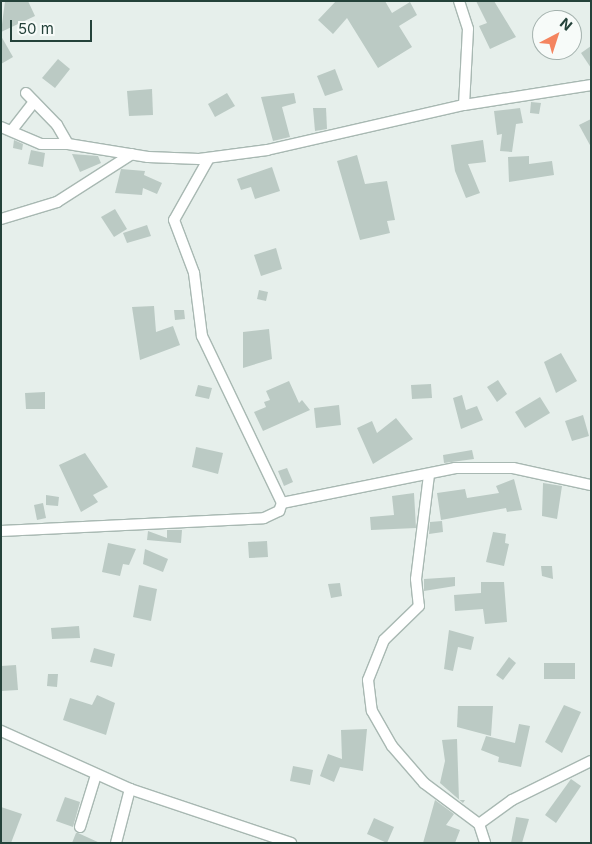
<!DOCTYPE html>
<html>
<head>
<meta charset="utf-8">
<style>
  body { margin:0 }
  #map { position:relative; width:592px; height:844px; overflow:hidden; background:#e6efeb; font-family:Inter,sans-serif }
  div>[style] { position:absolute }
  [style*='--x'] { left:calc(var(--x)*1px); top:calc(var(--y)*1px); width:calc(var(--w)*1px); rotate:calc(var(--a)*1deg) }
  .building>* { inset:0; background:#bbcac4 }
  .roads { filter:drop-shadow(1px 0 #a8b8b2) drop-shadow(-1px 0 #a8b8b2) drop-shadow(0 1px #a8b8b2) drop-shadow(0 -1px #a8b8b2) }
  .street>* { height:10px; margin:-5px; padding:0 5px; transform-origin:5px; border-radius:5px; background:#fff }
  span { translate:-50% -50%; white-space:nowrap; text-align:center; line-height:1.15; -webkit-text-stroke:4px #f7fbf9; paint-order:stroke }
  .frame { position:absolute; inset:0; border:2px solid #24423a; pointer-events:none }
  .north { position:absolute; left:532px; top:10px; width:50px; height:50px; box-sizing:border-box; background:#f7fbf9; border:1px solid #a3b1ad; border-radius:50%; rotate:40deg; font-size:14px; font-weight:700; line-height:20px; text-align:center; color:#24423a }
  .north::after { content:''; display:block; margin:auto; width:18px; height:22px; background:#f4845f; clip-path:polygon(50% 0,100% 100%,50% 72%,0 100%) }
  .scale { position:absolute; left:10px; top:20px; width:82px; height:22px; box-sizing:border-box; border:2px solid #24423a; border-top:0; padding-left:6px; font-size:15px; line-height:18px; white-space:nowrap; color:#24423a; -webkit-text-stroke:4px #f7fbf9; paint-order:stroke }
</style>
</head>
<body>
<div id="map">
  <div class="building">
    <i style="clip-path:polygon(5px 1px,28px 1px,35px 16px,1px 32px)"></i>
    <i style="clip-path:polygon(336px 1px,385px 1px,392px 13px,410px 2px,417px 15px,399px 26px,412px 47px,378px 68px,347px 18px,333px 34px,318px 20px)"></i>
    <i style="clip-path:polygon(476px 1px,494px 1px,516px 37px,490px 49px,479px 26px,487px 23px)"></i>
    <i style="clip-path:polygon(1px 36px,13px 57px,1px 64px)"></i>
    <i style="clip-path:polygon(591px 46px,591px 68px,581px 53px)"></i>
    <i style="clip-path:polygon(58px 59px,70px 69px,55px 88px,42px 78px)"></i>
    <i style="clip-path:polygon(335px 69px,343px 90px,325px 96px,317px 76px)"></i>
    <i style="clip-path:polygon(152px 89px,153px 115px,129px 116px,127px 91px)"></i>
    <i style="clip-path:polygon(227px 93px,235px 106px,215px 117px,208px 104px)"></i>
    <i style="clip-path:polygon(294px 93px,296px 103px,282px 107px,290px 137px,273px 141px,261px 97px)"></i>
    <i style="clip-path:polygon(531px 102px,541px 103px,539px 114px,530px 113px)"></i>
    <i style="clip-path:polygon(313px 108px,326px 108px,327px 129px,315px 131px)"></i>
    <i style="clip-path:polygon(520px 108px,523px 123px,516px 124px,512px 152px,500px 151px,502px 134px,497px 135px,494px 111px)"></i>
    <i style="clip-path:polygon(591px 119px,591px 147px,579px 125px)"></i>
    <i style="clip-path:polygon(14px 140px,23px 144px,22px 150px,13px 148px)"></i>
    <i style="clip-path:polygon(483px 140px,486px 162px,468px 164px,480px 193px,466px 198px,455px 171px,451px 145px)"></i>
    <i style="clip-path:polygon(31px 150px,45px 153px,43px 167px,28px 164px)"></i>
    <i style="clip-path:polygon(72px 154px,98px 156px,101px 163px,80px 172px)"></i>
    <i style="clip-path:polygon(357px 155px,365px 184px,387px 181px,395px 220px,387px 221px,390px 233px,360px 240px,337px 161px)"></i>
    <i style="clip-path:polygon(529px 156px,529px 164px,552px 161px,554px 175px,509px 182px,508px 157px)"></i>
    <i style="clip-path:polygon(272px 167px,280px 191px,255px 199px,251px 187px,241px 190px,237px 179px)"></i>
    <i style="clip-path:polygon(121px 169px,145px 171px,144px 175px,162px 183px,157px 194px,143px 188px,142px 195px,115px 193px)"></i>
    <i style="clip-path:polygon(115px 209px,127px 229px,114px 237px,101px 217px)"></i>
    <i style="clip-path:polygon(147px 225px,151px 236px,127px 243px,123px 233px)"></i>
    <i style="clip-path:polygon(276px 248px,282px 269px,261px 276px,254px 255px)"></i>
    <i style="clip-path:polygon(259px 290px,268px 292px,266px 301px,257px 299px)"></i>
    <i style="clip-path:polygon(154px 306px,156px 332px,173px 326px,180px 345px,140px 360px,132px 307px)"></i>
    <i style="clip-path:polygon(174px 310px,184px 310px,185px 319px,175px 320px)"></i>
    <i style="clip-path:polygon(269px 329px,272px 359px,243px 368px,243px 332px)"></i>
    <i style="clip-path:polygon(561px 353px,577px 381px,556px 393px,544px 362px)"></i>
    <i style="clip-path:polygon(498px 380px,507px 394px,497px 402px,487px 387px)"></i>
    <i style="clip-path:polygon(289px 381px,299px 403px,302px 400px,310px 410px,263px 431px,254px 412px,266px 407px,264px 402px,270px 400px,266px 391px)"></i>
    <i style="clip-path:polygon(431px 384px,432px 398px,412px 399px,411px 385px)"></i>
    <i style="clip-path:polygon(198px 385px,212px 388px,209px 399px,195px 396px)"></i>
    <i style="clip-path:polygon(45px 392px,45px 409px,26px 409px,25px 393px)"></i>
    <i style="clip-path:polygon(462px 395px,466px 410px,477px 406px,483px 420px,461px 429px,453px 398px)"></i>
    <i style="clip-path:polygon(540px 397px,550px 413px,525px 428px,515px 412px)"></i>
    <i style="clip-path:polygon(339px 405px,341px 425px,316px 428px,314px 408px)"></i>
    <i style="clip-path:polygon(583px 415px,589px 436px,572px 441px,565px 421px)"></i>
    <i style="clip-path:polygon(396px 418px,413px 439px,373px 464px,357px 428px,372px 421px,377px 433px)"></i>
    <i style="clip-path:polygon(196px 447px,223px 453px,218px 474px,192px 467px)"></i>
    <i style="clip-path:polygon(472px 450px,474px 459px,444px 463px,443px 455px)"></i>
    <i style="clip-path:polygon(85px 453px,108px 487px,93px 495px,98px 502px,81px 512px,59px 465px)"></i>
    <i style="clip-path:polygon(287px 468px,293px 482px,284px 486px,278px 471px)"></i>
    <i style="clip-path:polygon(514px 479px,522px 510px,507px 512px,506px 508px,441px 520px,437px 493px,465px 489px,467px 498px,499px 493px,496px 486px)"></i>
    <i style="clip-path:polygon(543px 483px,562px 486px,557px 519px,542px 516px)"></i>
    <i style="clip-path:polygon(414px 493px,416px 528px,371px 530px,370px 517px,394px 515px,392px 496px)"></i>
    <i style="clip-path:polygon(46px 495px,59px 497px,58px 506px,46px 505px)"></i>
    <i style="clip-path:polygon(43px 503px,46px 518px,37px 520px,34px 505px)"></i>
    <i style="clip-path:polygon(442px 521px,443px 532px,429px 534px,430px 522px)"></i>
    <i style="clip-path:polygon(167px 530px,182px 530px,181px 543px,147px 540px,148px 531px,167px 538px)"></i>
    <i style="clip-path:polygon(493px 532px,506px 534px,505px 543px,509px 544px,504px 566px,486px 562px)"></i>
    <i style="clip-path:polygon(267px 541px,268px 557px,249px 558px,248px 542px)"></i>
    <i style="clip-path:polygon(108px 543px,136px 549px,129px 565px,123px 564px,120px 576px,102px 572px)"></i>
    <i style="clip-path:polygon(145px 549px,168px 559px,163px 572px,143px 564px)"></i>
    <i style="clip-path:polygon(541px 566px,552px 566px,553px 579px,542px 576px)"></i>
    <i style="clip-path:polygon(455px 577px,455px 586px,424px 591px,424px 579px)"></i>
    <i style="clip-path:polygon(481px 582px,504px 582px,507px 622px,485px 624px,483px 609px,455px 611px,454px 595px,481px 593px)"></i>
    <i style="clip-path:polygon(340px 583px,342px 596px,331px 598px,328px 584px)"></i>
    <i style="clip-path:polygon(139px 585px,157px 589px,151px 621px,133px 617px)"></i>
    <i style="clip-path:polygon(79px 626px,80px 638px,52px 639px,51px 628px)"></i>
    <i style="clip-path:polygon(449px 630px,474px 637px,471px 650px,458px 647px,453px 671px,444px 669px)"></i>
    <i style="clip-path:polygon(94px 648px,115px 654px,112px 667px,90px 662px)"></i>
    <i style="clip-path:polygon(509px 657px,516px 663px,503px 680px,496px 675px)"></i>
    <i style="clip-path:polygon(544px 663px,575px 663px,575px 679px,544px 679px)"></i>
    <i style="clip-path:polygon(16px 665px,18px 690px,1px 691px,1px 666px)"></i>
    <i style="clip-path:polygon(48px 674px,58px 674px,57px 687px,47px 686px)"></i>
    <i style="clip-path:polygon(97px 695px,115px 703px,106px 735px,63px 720px,70px 698px,92px 705px)"></i>
    <i style="clip-path:polygon(564px 705px,581px 712px,562px 753px,545px 742px)"></i>
    <i style="clip-path:polygon(458px 706px,493px 706px,491px 736px,457px 727px)"></i>
    <i style="clip-path:polygon(519px 724px,530px 726px,521px 767px,498px 762px,499px 757px,481px 750px,486px 736px,515px 743px)"></i>
    <i style="clip-path:polygon(367px 729px,363px 771px,340px 767px,334px 782px,320px 776px,328px 754px,342px 759px,341px 730px)"></i>
    <i style="clip-path:polygon(457px 739px,459px 800px,465px 800px,463px 803px,440px 783px,445px 761px,442px 740px)"></i>
    <i style="clip-path:polygon(293px 766px,313px 770px,310px 785px,290px 781px)"></i>
    <i style="clip-path:polygon(571px 779px,581px 786px,556px 823px,545px 815px)"></i>
    <i style="clip-path:polygon(65px 797px,80px 802px,73px 827px,56px 821px)"></i>
    <i style="clip-path:polygon(435px 800px,454px 814px,446px 825px,460px 830px,455px 843px,423px 843px)"></i>
    <i style="clip-path:polygon(1px 807px,22px 814px,11px 843px,1px 843px)"></i>
    <i style="clip-path:polygon(516px 817px,529px 819px,522px 843px,511px 843px)"></i>
    <i style="clip-path:polygon(374px 818px,394px 827px,387px 843px,367px 834px)"></i>
    <i style="clip-path:polygon(76px 833px,78px 833px,100px 843px,72px 843px)"></i>
  </div>
  <div class="roads">
    <div class="street">
      <i style="--x:459;--y:1;--w:29;--a:72"></i>
      <i style="--x:468;--y:29;--w:76;--a:93"></i>
      <i style="--x:26;--y:93;--w:45;--a:45.9"></i>
      <i style="--x:57;--y:125;--w:22;--a:60"></i>
      <i style="--x:68;--y:144;--w:81;--a:9.2"></i>
      <i style="--x:148;--y:157;--w:51;--a:2.2"></i>
      <i style="--x:199;--y:159;--w:69;--a:-7.5"></i>
      <i style="--x:267;--y:150;--w:202;--a:-12.9"></i>
      <i style="--x:464;--y:105;--w:129;--a:-8.9"></i>
      <i style="--x:1;--y:127;--w:43;--a:23"></i>
      <i style="--x:41;--y:144;--w:27;--a:0"></i>
      <i style="--x:12;--y:130;--w:36;--a:-52"></i>
      <i style="--x:209;--y:158;--w:71;--a:119.4"></i>
      <i style="--x:174;--y:220;--w:57;--a:69.3"></i>
      <i style="--x:194;--y:273;--w:64;--a:82.8"></i>
      <i style="--x:202;--y:336;--w:185;--a:64.4"></i>
      <i style="--x:1;--y:219;--w:59;--a:-16.9"></i>
      <i style="--x:57;--y:202;--w:89;--a:-32.6"></i>
      <i style="--x:429;--y:475;--w:105;--a:97.1"></i>
      <i style="--x:416;--y:579;--w:27;--a:84"></i>
      <i style="--x:419;--y:606;--w:49;--a:135.8"></i>
      <i style="--x:384;--y:640;--w:43;--a:111.8"></i>
      <i style="--x:368;--y:680;--w:31;--a:83"></i>
      <i style="--x:372;--y:711;--w:40;--a:60.3"></i>
      <i style="--x:392;--y:746;--w:49;--a:49.1"></i>
      <i style="--x:424;--y:783;--w:69;--a:36.7"></i>
      <i style="--x:479;--y:824;--w:20;--a:72"></i>
      <i style="--x:1;--y:531;--w:263;--a:-2.8"></i>
      <i style="--x:264;--y:518;--w:17;--a:-25"></i>
      <i style="--x:279;--y:511;--w:9;--a:-69"></i>
      <i style="--x:282;--y:503;--w:177;--a:-11.4"></i>
      <i style="--x:455;--y:468;--w:58;--a:0"></i>
      <i style="--x:513;--y:468;--w:80;--a:12.3"></i>
      <i style="--x:1;--y:731;--w:141;--a:24.2"></i>
      <i style="--x:130;--y:789;--w:170;--a:18.5"></i>
      <i style="--x:479;--y:824;--w:41;--a:-36"></i>
      <i style="--x:512;--y:800;--w:88;--a:-26.3"></i>
      <i style="--x:80;--y:827;--w:54;--a:-72.9"></i>
      <i style="--x:116;--y:843;--w:56;--a:-75.5"></i>
    </div>
  </div>
  <div class="frame"></div>
  <div class="north">N</div>
  <div class="scale">50 m</div>
</div>
</body>
</html>
